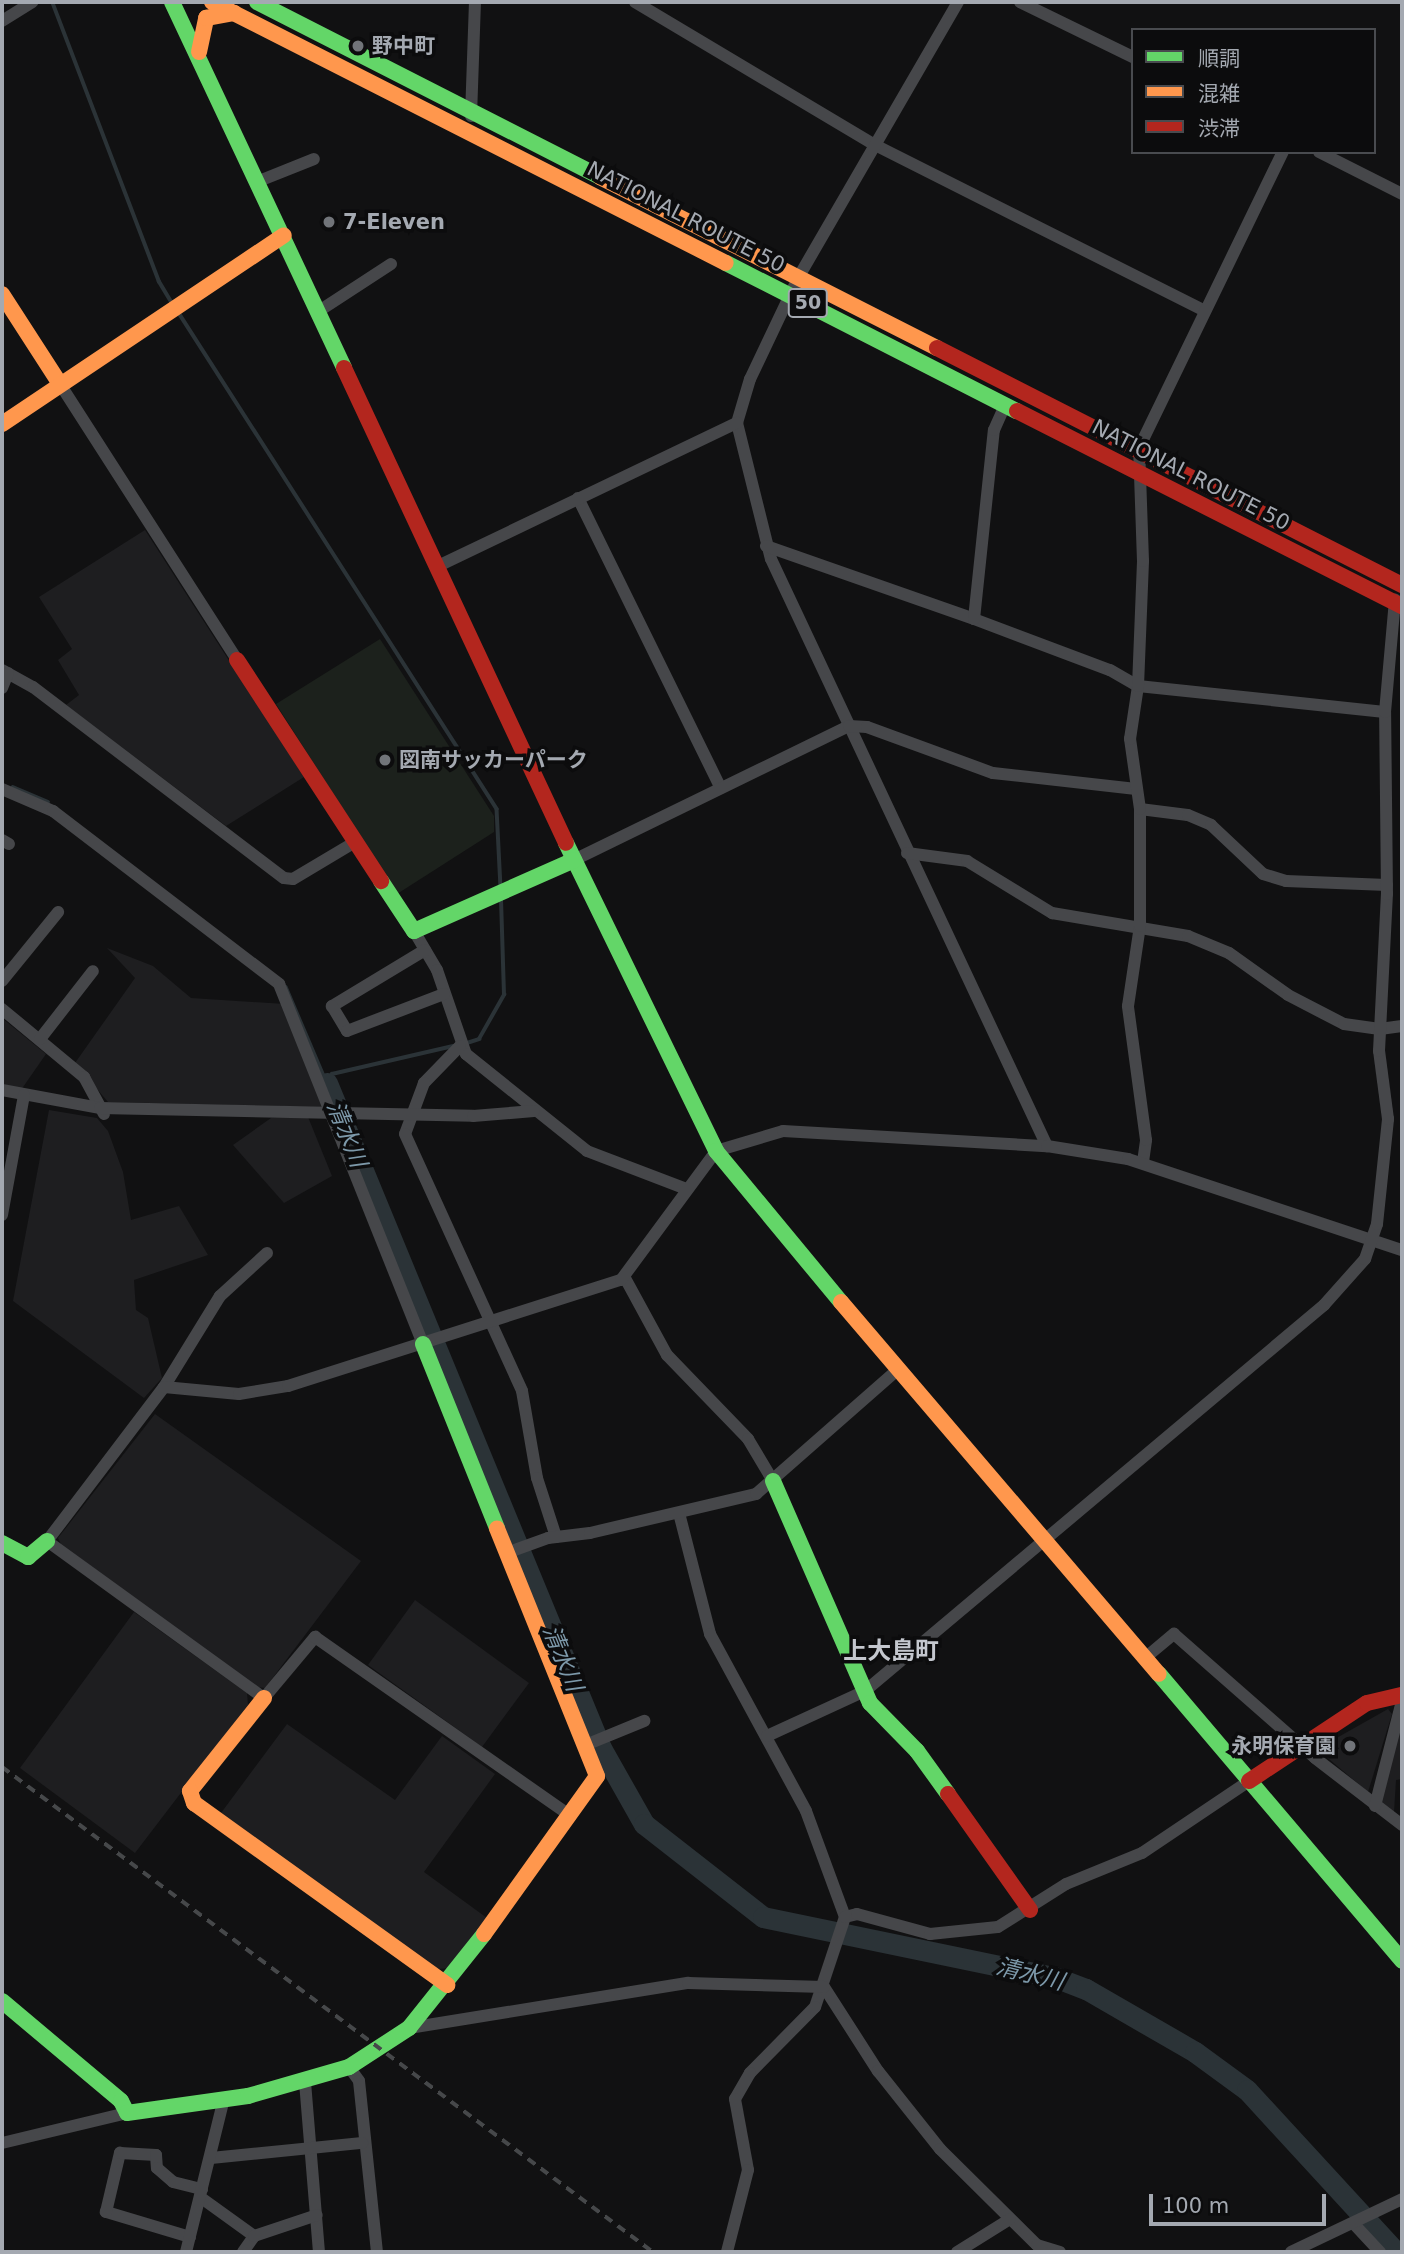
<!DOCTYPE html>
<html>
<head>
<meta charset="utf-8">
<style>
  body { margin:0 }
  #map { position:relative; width:1404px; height:2254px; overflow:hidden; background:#111112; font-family:"DejaVu Sans","Noto Sans JP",sans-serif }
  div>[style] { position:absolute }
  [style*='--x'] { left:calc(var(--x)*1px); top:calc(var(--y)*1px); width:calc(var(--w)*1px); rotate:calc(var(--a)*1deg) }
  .built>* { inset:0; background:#1e1e20 }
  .green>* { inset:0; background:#1c211c }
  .stream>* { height:3.5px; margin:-1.75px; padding:0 1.75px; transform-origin:1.75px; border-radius:1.75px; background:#2b3337 }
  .river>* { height:21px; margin:-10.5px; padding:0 10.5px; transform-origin:10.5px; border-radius:10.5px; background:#2b3337 }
  .street>* { height:12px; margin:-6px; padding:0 6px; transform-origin:6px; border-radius:6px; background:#46474a }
  .fast>* { height:16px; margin:-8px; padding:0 8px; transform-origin:8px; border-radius:8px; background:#63d668 }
  .slow>* { height:16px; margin:-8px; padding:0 8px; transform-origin:8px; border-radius:8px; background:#ff974d }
  .jam>* { height:16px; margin:-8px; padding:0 8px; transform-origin:8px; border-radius:8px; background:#b3261e }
  .rail>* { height:3.5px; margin-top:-1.75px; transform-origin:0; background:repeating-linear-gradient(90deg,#46484a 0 9px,transparent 0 16px) }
  .dots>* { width:19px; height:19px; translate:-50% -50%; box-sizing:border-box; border:4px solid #0c0c0d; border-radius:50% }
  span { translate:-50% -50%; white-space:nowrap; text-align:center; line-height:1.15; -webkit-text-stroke:7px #0c0c0d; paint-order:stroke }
  .shield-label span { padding:2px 5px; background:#0c0c0d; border:2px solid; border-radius:5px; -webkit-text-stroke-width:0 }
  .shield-label { font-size:19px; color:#a4a9b1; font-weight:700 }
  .poi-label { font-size:21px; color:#a4a9b1; font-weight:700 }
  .left { translate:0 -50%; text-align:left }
  .right { translate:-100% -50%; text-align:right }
  .street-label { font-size:21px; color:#a4a9b1 }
  .water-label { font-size:23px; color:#7d99aa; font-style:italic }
  .quarter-label { font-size:24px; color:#c4c7ce; font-weight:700 }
  .frame { position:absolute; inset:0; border:4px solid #a4a9b1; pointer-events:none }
  .legend { position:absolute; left:1131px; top:28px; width:245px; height:126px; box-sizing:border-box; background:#0c0c0d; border:2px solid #494b4f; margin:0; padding:9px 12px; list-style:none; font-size:21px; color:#a4a9b1 }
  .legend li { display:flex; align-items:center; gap:14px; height:35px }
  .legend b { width:35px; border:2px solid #494b4f }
  .scale { position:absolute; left:1149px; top:2194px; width:177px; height:32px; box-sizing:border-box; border:4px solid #a4a9b1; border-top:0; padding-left:9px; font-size:21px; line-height:24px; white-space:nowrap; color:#a4a9b1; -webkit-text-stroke:5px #0c0c0d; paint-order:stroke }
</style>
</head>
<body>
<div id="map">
  <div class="built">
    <i style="clip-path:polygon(145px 530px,304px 777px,226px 826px,66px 705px,79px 695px,58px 660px,72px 649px,39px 597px)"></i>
    <i style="clip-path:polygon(107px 948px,153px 966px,191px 998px,285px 1004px,326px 1107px,108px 1102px,75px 1063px,135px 978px)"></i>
    <i style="clip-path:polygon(2px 1018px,46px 1054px,21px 1090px,2px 1086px)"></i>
    <i style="clip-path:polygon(49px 1110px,97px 1118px,108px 1131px,123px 1172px,131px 1220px,179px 1206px,208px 1255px,134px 1280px,136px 1310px,148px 1318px,162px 1378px,144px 1398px,13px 1301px)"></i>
    <i style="clip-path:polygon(308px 1117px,332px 1176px,284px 1203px,233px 1145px,271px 1118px)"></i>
    <i style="clip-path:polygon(155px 1414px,361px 1561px,265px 1688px,256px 1687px,61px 1544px,58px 1538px)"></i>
    <i style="clip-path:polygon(415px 1600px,529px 1683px,482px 1747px,368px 1665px)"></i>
    <i style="clip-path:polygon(134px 1612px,247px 1693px,248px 1705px,135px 1853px,20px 1768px)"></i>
    <i style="clip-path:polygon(1388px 1709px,1392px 1714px,1368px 1792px,1317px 1749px)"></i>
    <i style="clip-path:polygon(1402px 1712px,1402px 1779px,1396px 1780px,1394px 1812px,1381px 1804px)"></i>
    <i style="clip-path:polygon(287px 1724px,395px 1800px,442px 1736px,495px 1774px,424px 1872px,487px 1918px,451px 1968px,438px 1969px,221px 1813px)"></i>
  </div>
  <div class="green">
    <i style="clip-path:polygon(380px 639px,494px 816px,494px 832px,397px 894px,276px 704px)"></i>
  </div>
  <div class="stream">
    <i style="--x:53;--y:3;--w:298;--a:69.1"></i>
    <i style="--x:159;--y:281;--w:27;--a:59"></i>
    <i style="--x:179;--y:313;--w:589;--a:57.33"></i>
    <i style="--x:497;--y:809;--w:78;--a:87.1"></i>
    <i style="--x:13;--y:787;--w:38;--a:23"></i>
    <i style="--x:286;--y:987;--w:104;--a:66.9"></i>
    <i style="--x:467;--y:1043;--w:13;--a:-18"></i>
    <i style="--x:479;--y:1039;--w:51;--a:-60.4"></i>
    <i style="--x:504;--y:995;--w:97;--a:-91.8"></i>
    <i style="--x:327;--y:1083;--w:10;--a:-61"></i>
    <i style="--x:332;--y:1074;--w:124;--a:-13"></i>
  </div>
  <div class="river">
    <i style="--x:327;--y:1083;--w:719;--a:67.61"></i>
    <i style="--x:601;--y:1748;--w:87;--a:60.5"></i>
    <i style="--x:644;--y:1824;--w:151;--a:38"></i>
    <i style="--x:763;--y:1917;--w:300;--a:11.7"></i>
    <i style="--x:1057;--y:1978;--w:31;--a:21"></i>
    <i style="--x:1086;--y:1989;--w:126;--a:30"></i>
    <i style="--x:1195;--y:2052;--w:64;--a:36.2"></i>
    <i style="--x:1247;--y:2090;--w:220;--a:47.4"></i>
  </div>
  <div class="street">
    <i style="--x:635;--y:2;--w:279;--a:30.8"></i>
    <i style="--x:875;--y:145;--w:367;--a:26.7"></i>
    <i style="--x:958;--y:2;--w:317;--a:120.1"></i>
    <i style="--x:799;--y:276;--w:114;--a:115.4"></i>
    <i style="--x:750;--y:379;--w:46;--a:106.5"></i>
    <i style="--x:737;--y:423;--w:140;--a:76"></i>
    <i style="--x:771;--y:559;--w:649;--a:64.82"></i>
    <i style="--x:1020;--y:2;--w:126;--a:26"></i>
    <i style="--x:2;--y:21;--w:36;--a:-32"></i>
    <i style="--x:471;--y:116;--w:114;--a:-88"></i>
    <i style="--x:1319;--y:152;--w:93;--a:26.8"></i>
    <i style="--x:259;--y:181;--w:59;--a:-21.8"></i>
    <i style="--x:319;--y:311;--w:86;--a:-33.1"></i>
    <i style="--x:60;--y:384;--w:328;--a:57.3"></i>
    <i style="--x:578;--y:498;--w:323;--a:63.8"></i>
    <i style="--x:766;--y:546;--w:220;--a:19.3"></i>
    <i style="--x:974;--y:619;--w:145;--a:20.6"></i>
    <i style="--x:1110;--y:670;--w:32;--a:30"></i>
    <i style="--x:1138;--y:686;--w:248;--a:6"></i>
    <i style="--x:436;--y:567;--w:334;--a:-25.6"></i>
    <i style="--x:974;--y:619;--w:190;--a:-84"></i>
    <i style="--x:994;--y:430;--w:27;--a:-66"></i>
    <i style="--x:2;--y:670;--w:35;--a:29"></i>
    <i style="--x:33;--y:687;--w:315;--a:37.3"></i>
    <i style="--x:284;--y:878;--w:9;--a:6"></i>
    <i style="--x:293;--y:879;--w:72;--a:-30.8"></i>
    <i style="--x:2;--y:688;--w:16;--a:-68"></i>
    <i style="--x:2;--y:789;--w:56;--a:23.3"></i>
    <i style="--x:53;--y:811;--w:285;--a:37.4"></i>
    <i style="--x:279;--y:984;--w:388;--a:68.2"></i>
    <i style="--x:1140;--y:809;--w:48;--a:7.1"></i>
    <i style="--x:1188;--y:815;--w:25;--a:23"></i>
    <i style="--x:1211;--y:825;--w:71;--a:43.3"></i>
    <i style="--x:1263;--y:874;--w:24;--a:17"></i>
    <i style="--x:1286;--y:881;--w:101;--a:2.3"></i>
    <i style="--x:2;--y:840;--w:8;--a:30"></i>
    <i style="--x:907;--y:853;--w:61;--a:7.6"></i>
    <i style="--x:967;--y:861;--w:100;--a:31.5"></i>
    <i style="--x:1052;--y:913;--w:138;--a:9.6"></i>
    <i style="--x:1188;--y:936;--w:44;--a:22.5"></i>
    <i style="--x:1229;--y:953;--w:72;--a:35.4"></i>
    <i style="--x:1288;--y:995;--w:63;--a:27.4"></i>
    <i style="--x:1344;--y:1024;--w:36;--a:8"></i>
    <i style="--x:1380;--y:1029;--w:22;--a:-8"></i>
    <i style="--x:574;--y:860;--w:306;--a:-26"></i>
    <i style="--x:849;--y:726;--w:18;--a:3"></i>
    <i style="--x:867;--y:727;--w:134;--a:20.1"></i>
    <i style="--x:993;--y:773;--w:144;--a:6.4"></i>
    <i style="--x:414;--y:931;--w:45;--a:59.5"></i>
    <i style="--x:437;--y:970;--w:89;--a:71"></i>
    <i style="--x:466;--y:1054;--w:155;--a:38.7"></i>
    <i style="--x:587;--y:1151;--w:104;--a:20.9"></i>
    <i style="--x:425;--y:950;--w:109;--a:148.9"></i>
    <i style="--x:332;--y:1006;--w:29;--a:59"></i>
    <i style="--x:347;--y:1031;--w:104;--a:-20.9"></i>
    <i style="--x:2;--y:981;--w:89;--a:-50.9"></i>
    <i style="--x:2;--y:1009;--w:107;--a:39.7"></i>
    <i style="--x:84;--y:1077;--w:42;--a:61.6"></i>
    <i style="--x:40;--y:1039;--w:86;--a:-52.1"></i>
    <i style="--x:460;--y:1046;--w:52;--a:134.2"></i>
    <i style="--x:424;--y:1083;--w:54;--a:110.4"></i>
    <i style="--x:405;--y:1134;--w:282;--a:65.5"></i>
    <i style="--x:522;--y:1391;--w:88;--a:80.2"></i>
    <i style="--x:537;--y:1478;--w:62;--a:72.1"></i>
    <i style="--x:2;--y:1090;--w:100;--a:10.4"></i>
    <i style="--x:100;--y:1108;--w:373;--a:1.2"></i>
    <i style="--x:473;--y:1116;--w:61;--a:-4.7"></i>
    <i style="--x:1143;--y:1162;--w:22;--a:-82"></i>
    <i style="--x:1146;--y:1140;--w:135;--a:-97.7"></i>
    <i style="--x:1128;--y:1006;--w:81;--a:-81.5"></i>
    <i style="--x:1140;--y:926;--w:117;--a:-90"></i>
    <i style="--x:1140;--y:809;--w:71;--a:-98.1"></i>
    <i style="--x:1130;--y:739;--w:54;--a:-81.4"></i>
    <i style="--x:1138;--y:686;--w:125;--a:-87.7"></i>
    <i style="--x:1143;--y:561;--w:113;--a:-92"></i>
    <i style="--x:1139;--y:448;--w:329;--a:-64.1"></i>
    <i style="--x:2;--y:1215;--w:122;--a:-79.6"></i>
    <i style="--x:267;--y:1253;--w:64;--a:137.5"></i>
    <i style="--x:220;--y:1296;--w:107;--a:121.6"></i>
    <i style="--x:164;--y:1387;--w:193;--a:127.2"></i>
    <i style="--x:47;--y:1541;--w:268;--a:35.9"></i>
    <i style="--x:264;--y:1698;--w:80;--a:-50.1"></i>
    <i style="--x:315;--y:1637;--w:312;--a:35"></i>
    <i style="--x:625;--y:1278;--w:88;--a:61.4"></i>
    <i style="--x:667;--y:1355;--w:117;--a:46"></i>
    <i style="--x:748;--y:1439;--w:49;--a:59.2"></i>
    <i style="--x:164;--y:1387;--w:75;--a:5.3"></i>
    <i style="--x:239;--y:1394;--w:50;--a:-9.3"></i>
    <i style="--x:288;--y:1386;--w:349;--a:-17.7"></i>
    <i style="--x:621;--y:1280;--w:160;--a:-53.6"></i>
    <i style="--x:716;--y:1151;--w:70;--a:-16.6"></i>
    <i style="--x:783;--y:1131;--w:264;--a:3.3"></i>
    <i style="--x:1047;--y:1146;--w:82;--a:9.1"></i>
    <i style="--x:1128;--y:1159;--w:289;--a:18.4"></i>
    <i style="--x:679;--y:1513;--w:125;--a:75.6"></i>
    <i style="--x:710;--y:1634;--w:201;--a:61.5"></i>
    <i style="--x:806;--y:1811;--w:113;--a:69.8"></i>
    <i style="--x:845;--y:1917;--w:95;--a:108.4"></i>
    <i style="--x:815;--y:2007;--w:93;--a:134.6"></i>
    <i style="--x:750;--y:2073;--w:30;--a:120"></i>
    <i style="--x:735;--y:2099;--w:72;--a:79.6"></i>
    <i style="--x:748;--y:2170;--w:85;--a:104.4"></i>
    <i style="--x:509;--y:1552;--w:41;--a:-19.7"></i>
    <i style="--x:548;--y:1538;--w:42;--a:-6.8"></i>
    <i style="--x:590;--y:1533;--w:171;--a:-13.2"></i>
    <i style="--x:756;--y:1494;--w:188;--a:-41.3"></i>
    <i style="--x:1145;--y:1658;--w:38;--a:-40"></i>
    <i style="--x:1174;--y:1634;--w:188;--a:41.3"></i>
    <i style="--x:1315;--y:1758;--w:110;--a:37.6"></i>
    <i style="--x:767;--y:1736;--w:108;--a:-24.7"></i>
    <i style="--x:865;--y:1691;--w:600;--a:-40.06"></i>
    <i style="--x:1324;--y:1305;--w:62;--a:-48.3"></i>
    <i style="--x:1365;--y:1259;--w:37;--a:-71"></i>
    <i style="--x:1377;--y:1224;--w:106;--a:-84"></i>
    <i style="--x:1388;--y:1119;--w:69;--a:-97.5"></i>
    <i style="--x:1379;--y:1051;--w:157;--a:-87.1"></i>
    <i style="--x:1387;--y:894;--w:182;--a:-90.6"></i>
    <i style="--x:1385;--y:712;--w:113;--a:-84.9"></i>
    <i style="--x:588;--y:1744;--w:61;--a:-22.3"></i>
    <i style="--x:1375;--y:1806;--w:108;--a:-75.6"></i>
    <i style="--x:845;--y:1917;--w:12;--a:-14"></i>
    <i style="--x:857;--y:1914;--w:76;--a:15.3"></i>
    <i style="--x:930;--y:1934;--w:68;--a:-5.9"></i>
    <i style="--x:998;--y:1927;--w:80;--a:-32.3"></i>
    <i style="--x:1066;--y:1884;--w:82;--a:-22.2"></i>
    <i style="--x:1142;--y:1853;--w:129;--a:-33.9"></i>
    <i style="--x:824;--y:1987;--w:100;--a:57.3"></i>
    <i style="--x:878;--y:2071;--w:100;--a:51.5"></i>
    <i style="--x:940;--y:2149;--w:136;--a:44.7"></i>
    <i style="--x:1037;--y:2245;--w:24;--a:17"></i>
    <i style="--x:409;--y:2028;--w:283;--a:-9.2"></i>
    <i style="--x:688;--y:1983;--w:136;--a:1.7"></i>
    <i style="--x:349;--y:2067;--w:17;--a:54"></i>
    <i style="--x:359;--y:2081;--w:172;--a:84"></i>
    <i style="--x:305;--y:2082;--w:171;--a:85.3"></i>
    <i style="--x:2;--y:2143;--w:129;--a:-13.5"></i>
    <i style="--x:211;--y:2158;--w:152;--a:-5.7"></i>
    <i style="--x:200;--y:2197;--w:67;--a:35.8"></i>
    <i style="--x:1353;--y:2223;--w:40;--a:47"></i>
    <i style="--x:190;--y:2237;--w:88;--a:-163.4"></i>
    <i style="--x:106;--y:2212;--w:61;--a:-76.7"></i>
    <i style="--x:120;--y:2153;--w:36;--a:3"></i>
    <i style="--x:156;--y:2155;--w:13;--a:86"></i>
    <i style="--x:157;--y:2168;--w:21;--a:41"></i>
    <i style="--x:173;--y:2182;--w:30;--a:14"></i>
    <i style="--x:186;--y:2252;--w:158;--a:-76.1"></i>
    <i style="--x:243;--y:2252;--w:19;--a:-55"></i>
    <i style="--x:254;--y:2236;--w:66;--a:-18.4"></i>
    <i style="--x:957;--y:2252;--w:62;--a:-31.9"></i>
    <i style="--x:1291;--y:2252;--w:123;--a:-25.5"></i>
  </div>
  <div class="fast">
    <i style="--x:172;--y:2;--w:404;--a:64.8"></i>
    <i style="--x:257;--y:2;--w:385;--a:27"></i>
    <i style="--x:726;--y:263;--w:326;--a:27"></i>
    <i style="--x:566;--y:843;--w:343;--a:64"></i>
    <i style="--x:716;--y:1151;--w:196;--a:50.4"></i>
    <i style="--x:381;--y:881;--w:60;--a:56.6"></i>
    <i style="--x:414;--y:931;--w:175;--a:-23.9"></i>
    <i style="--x:423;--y:1344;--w:198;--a:68.1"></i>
    <i style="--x:773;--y:1481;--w:242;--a:66.4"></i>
    <i style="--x:870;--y:1703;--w:67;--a:45.6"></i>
    <i style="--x:917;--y:1751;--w:53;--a:54.2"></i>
    <i style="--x:2;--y:1543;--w:30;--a:28"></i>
    <i style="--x:28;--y:1557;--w:25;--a:-40"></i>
    <i style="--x:1159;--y:1674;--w:376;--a:49.7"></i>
    <i style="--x:2;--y:2001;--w:155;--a:40"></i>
    <i style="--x:121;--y:2101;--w:13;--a:63"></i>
    <i style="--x:127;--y:2113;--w:122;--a:-8"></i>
    <i style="--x:248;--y:2096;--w:105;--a:-16"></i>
    <i style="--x:349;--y:2067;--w:72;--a:-33"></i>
    <i style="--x:409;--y:2028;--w:120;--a:-51.4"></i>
  </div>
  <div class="slow">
    <i style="--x:212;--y:2;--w:576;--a:26.92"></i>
    <i style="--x:199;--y:52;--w:35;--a:-78"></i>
    <i style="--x:206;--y:18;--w:29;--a:-10"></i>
    <i style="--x:600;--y:177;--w:378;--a:26.9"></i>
    <i style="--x:2;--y:294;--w:107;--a:57.2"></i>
    <i style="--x:2;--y:424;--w:339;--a:-33.8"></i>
    <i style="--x:841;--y:1302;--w:489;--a:49.5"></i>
    <i style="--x:264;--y:1698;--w:119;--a:128.5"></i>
    <i style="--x:190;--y:1791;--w:13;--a:72"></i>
    <i style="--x:194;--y:1803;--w:312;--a:35.7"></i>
    <i style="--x:484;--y:1934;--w:194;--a:-54.4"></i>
    <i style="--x:597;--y:1776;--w:267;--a:-112"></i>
  </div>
  <div class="jam">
    <i style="--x:937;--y:348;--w:522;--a:27.01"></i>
    <i style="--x:344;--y:368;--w:524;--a:64.95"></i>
    <i style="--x:1017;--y:411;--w:432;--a:26.9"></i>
    <i style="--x:237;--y:660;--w:264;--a:56.9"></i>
    <i style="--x:1249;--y:1781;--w:141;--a:-33.5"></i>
    <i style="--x:1367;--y:1703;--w:36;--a:-13"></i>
    <i style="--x:948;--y:1794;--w:142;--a:54.7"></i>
  </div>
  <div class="rail">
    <i style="--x:2;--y:1767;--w:812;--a:36.69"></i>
  </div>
  <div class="dots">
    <i style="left:358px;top:46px;background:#717479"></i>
    <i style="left:329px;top:222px;background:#717479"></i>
    <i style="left:385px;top:760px;background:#717479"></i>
    <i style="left:1350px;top:1746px;background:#717479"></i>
  </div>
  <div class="shield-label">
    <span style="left:808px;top:303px">50</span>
  </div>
  <div class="poi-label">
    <span class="left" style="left:372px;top:46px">野中町</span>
    <span class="left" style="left:343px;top:222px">7-Eleven</span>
    <span class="left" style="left:399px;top:760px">図南サッカーパーク</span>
    <span class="right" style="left:1336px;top:1746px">永明保育園</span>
  </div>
  <div class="street-label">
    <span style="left:686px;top:217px;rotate:27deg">NATIONAL ROUTE 50</span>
    <span style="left:1191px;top:475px;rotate:27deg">NATIONAL ROUTE 50</span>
  </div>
  <div class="water-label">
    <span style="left:347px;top:1134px;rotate:68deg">清水川</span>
    <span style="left:563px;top:1658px;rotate:68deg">清水川</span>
    <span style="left:1030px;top:1974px;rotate:14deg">清水川</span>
  </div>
  <div class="quarter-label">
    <span style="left:891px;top:1652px">上大島町</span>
  </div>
  <div class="frame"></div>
  <ul class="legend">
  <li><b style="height:9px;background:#63d668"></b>順調</li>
  <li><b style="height:9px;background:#ff974d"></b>混雑</li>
  <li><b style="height:9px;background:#b3261e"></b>渋滞</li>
  </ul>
  <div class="scale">100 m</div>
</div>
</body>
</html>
